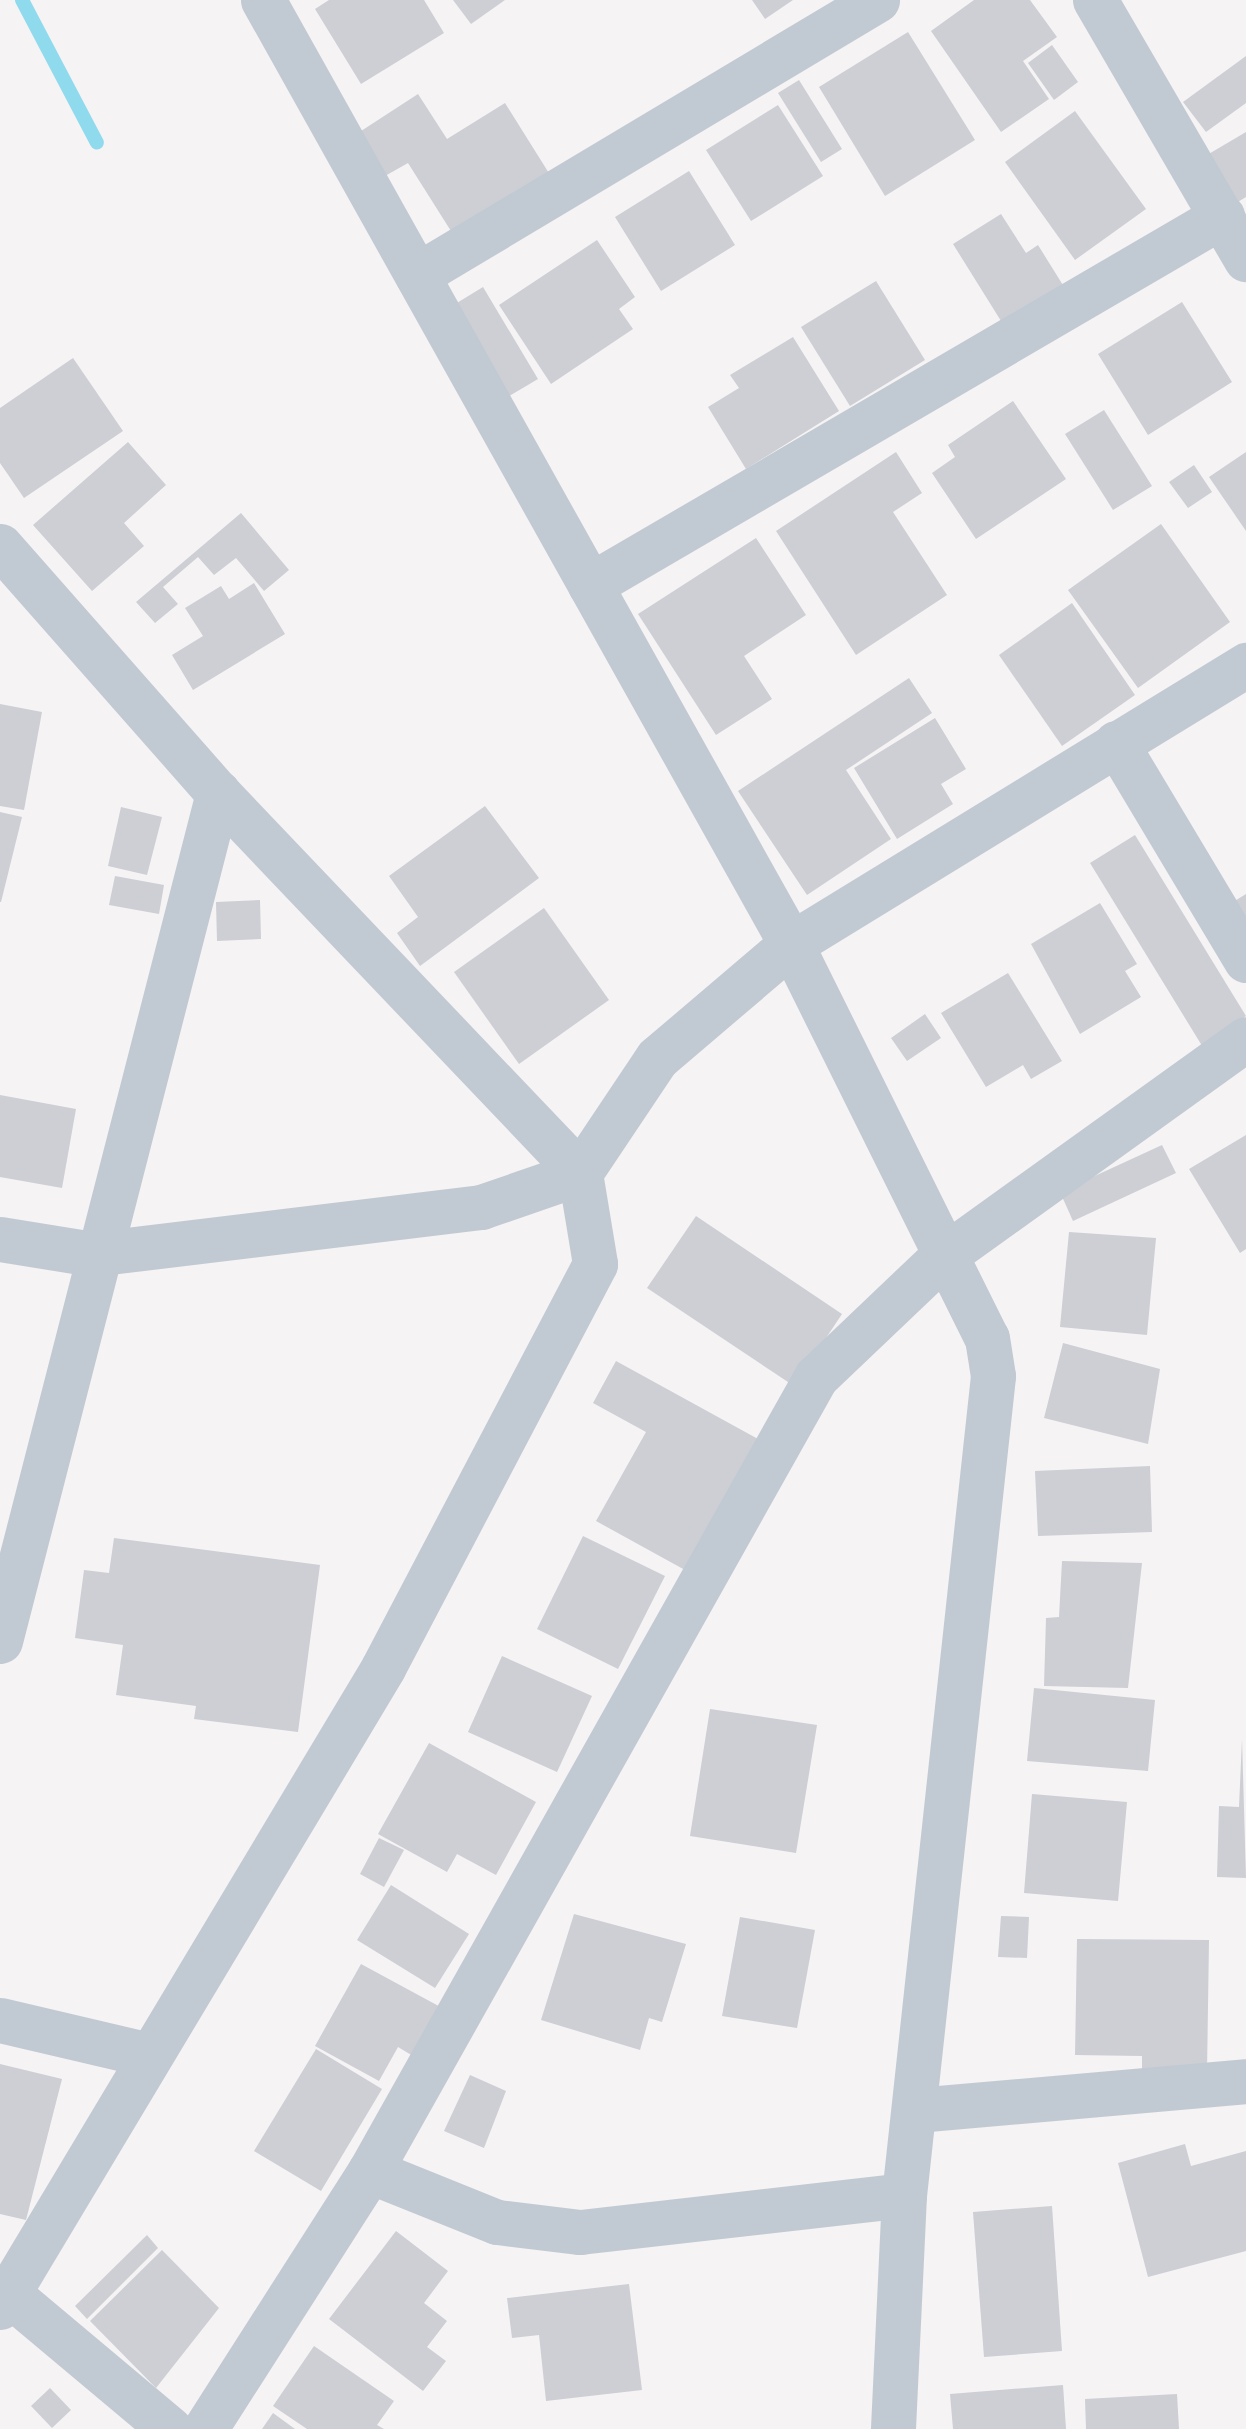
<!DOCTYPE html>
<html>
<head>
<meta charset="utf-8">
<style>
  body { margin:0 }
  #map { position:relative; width:1246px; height:2429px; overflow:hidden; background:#f5f3f3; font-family:"Asap Condensed",sans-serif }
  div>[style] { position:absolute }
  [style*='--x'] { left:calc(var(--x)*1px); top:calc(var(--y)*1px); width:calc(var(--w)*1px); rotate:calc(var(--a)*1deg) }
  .stream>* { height:14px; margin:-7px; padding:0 7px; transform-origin:7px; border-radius:7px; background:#90daee }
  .building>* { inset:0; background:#cdcfd5 }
  .street>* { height:45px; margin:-22.5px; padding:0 22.5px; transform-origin:22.5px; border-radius:22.5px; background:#c1cad2 }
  span { translate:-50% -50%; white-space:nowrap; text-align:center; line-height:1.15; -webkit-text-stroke:8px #fff; paint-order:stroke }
</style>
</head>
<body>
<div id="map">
  <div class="stream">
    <i style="--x:22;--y:0;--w:161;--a:62.3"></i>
  </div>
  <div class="building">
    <i style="clip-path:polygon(329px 0,424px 0,444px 33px,361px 84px,315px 9px)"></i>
    <i style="clip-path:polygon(453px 0,505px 0,471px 24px)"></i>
    <i style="clip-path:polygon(752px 0,793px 0,765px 19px)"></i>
    <i style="clip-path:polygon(974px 0,1030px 0,1057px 37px,1023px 61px,1049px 99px,1001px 132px,931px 31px)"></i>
    <i style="clip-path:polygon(908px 32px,975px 140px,885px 196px,819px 87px)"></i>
    <i style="clip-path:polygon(1052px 45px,1078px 82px,1054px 100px,1028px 63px)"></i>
    <i style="clip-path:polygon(1246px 56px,1246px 103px,1206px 132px,1183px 102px)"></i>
    <i style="clip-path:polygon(799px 80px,842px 149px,821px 162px,778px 93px)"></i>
    <i style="clip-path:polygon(418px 94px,447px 139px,505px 103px,552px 178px,456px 239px,408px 163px,385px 176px,358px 133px)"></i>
    <i style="clip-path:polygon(778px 105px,823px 176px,751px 221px,706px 150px)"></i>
    <i style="clip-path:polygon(1075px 111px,1146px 209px,1075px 260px,1005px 162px)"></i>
    <i style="clip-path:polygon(1246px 132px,1246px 197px,1236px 203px,1207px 155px)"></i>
    <i style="clip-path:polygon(689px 171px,735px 245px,661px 291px,615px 217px)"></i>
    <i style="clip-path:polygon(1001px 214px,1026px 253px,1038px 245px,1066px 290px,1006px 329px,953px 244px)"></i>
    <i style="clip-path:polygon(597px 240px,635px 297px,619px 309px,633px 329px,551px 384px,499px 305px)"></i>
    <i style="clip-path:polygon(876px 281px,925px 360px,850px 406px,801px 327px)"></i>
    <i style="clip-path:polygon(483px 287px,538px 379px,501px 401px,447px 309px)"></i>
    <i style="clip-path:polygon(1182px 302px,1232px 382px,1148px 435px,1098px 354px)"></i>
    <i style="clip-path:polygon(793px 337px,839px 411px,746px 469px,708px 407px,739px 388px,730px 375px)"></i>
    <i style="clip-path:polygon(73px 358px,123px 431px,24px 498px,0 463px,0 408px)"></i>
    <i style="clip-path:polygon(1013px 401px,1066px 479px,976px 539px,932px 473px,955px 457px,948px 445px)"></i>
    <i style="clip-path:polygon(1104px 410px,1152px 486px,1113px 510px,1065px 434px)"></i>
    <i style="clip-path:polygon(128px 442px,166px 485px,124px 523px,144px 546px,92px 591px,33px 525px)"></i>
    <i style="clip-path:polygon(896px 452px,922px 493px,893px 512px,947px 595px,856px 655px,776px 531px)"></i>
    <i style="clip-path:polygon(1246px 452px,1246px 531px,1209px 477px)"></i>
    <i style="clip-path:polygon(1194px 465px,1212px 492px,1188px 508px,1169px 482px)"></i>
    <i style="clip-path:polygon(241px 513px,289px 570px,264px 591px,236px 558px,214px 575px,198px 557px,163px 587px,178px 604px,155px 623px,136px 602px)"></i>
    <i style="clip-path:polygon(1161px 524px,1230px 622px,1138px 688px,1068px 590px)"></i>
    <i style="clip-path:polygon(756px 538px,806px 615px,744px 656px,772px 699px,716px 735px,638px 614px)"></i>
    <i style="clip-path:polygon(254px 583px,285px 634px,193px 690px,172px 655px,203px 636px,185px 608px,221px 586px,229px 599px)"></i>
    <i style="clip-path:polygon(1072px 603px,1135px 695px,1062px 746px,999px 655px)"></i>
    <i style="clip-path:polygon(909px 678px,932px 713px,846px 770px,891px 839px,807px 895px,738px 791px)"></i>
    <i style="clip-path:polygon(0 704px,42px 712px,24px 810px,0 806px)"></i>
    <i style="clip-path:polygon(935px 718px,966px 769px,941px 784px,953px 804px,897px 839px,854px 768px)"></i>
    <i style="clip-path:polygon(485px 806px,539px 878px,420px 966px,397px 933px,418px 917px,389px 876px)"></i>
    <i style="clip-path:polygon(121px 807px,162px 817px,147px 875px,108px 866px)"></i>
    <i style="clip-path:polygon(0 812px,22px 817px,1px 902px,0 902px)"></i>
    <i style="clip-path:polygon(1135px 835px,1246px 1016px,1204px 1049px,1090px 863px)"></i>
    <i style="clip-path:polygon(115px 876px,164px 885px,159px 914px,109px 905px)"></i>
    <i style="clip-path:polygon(1246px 894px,1246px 921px,1233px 902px)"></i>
    <i style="clip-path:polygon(260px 900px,261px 939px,217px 941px,216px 902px)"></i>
    <i style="clip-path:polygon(1100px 903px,1137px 964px,1125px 971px,1141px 997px,1080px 1034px,1031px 944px)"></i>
    <i style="clip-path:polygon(544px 908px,609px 1000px,519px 1064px,454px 972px)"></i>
    <i style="clip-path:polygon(1008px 973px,1062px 1061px,1031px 1079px,1023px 1065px,986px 1087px,941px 1013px)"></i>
    <i style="clip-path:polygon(925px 1014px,941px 1038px,907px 1061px,891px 1038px)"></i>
    <i style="clip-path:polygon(0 1095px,76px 1109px,62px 1188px,0 1177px)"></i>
    <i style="clip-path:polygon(1246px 1135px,1246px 1249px,1240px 1253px,1189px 1169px)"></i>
    <i style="clip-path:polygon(1162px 1145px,1176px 1173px,1073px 1221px,1060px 1192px)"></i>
    <i style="clip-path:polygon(696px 1216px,842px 1314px,794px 1386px,647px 1288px)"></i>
    <i style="clip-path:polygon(1069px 1232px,1156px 1238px,1147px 1335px,1060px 1327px)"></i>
    <i style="clip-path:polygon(1063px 1343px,1160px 1369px,1148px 1444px,1044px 1418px)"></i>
    <i style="clip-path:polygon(616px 1361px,758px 1439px,685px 1570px,596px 1521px,646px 1432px,593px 1403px)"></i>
    <i style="clip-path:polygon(1150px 1466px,1152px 1532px,1038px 1536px,1035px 1471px)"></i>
    <i style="clip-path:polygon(583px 1536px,665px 1576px,618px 1669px,537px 1629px)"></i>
    <i style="clip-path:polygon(114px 1538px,320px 1565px,298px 1732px,194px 1719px,196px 1706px,116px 1695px,123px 1645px,75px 1638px,84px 1570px,109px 1573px)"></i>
    <i style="clip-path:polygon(1062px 1561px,1142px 1563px,1128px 1688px,1044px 1686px,1046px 1618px,1059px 1617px)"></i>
    <i style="clip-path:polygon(502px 1656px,592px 1696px,557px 1772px,468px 1732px)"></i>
    <i style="clip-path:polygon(1034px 1688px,1155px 1700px,1148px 1771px,1027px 1761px)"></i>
    <i style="clip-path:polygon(710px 1709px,817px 1725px,796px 1853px,690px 1836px)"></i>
    <i style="clip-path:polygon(1242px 1739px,1246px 1878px,1217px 1877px,1219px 1806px,1239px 1807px)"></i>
    <i style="clip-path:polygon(429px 1743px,536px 1802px,496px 1875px,457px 1854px,447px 1872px,378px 1834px)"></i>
    <i style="clip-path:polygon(1032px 1794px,1127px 1802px,1118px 1901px,1024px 1893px)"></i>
    <i style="clip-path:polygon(379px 1838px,404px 1850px,384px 1887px,360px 1874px)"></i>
    <i style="clip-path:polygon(391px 1885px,469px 1934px,435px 1988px,357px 1940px)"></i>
    <i style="clip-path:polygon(574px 1914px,686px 1944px,662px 2022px,649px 2018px,640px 2050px,541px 2020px)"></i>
    <i style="clip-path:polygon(1001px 1916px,1029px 1917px,1027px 1958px,998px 1957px)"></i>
    <i style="clip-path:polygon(740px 1917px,815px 1930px,797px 2028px,722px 2016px)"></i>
    <i style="clip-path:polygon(1077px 1939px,1209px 1940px,1207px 2073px,1142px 2072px,1142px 2056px,1075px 2055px)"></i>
    <i style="clip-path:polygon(361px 1964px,446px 2010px,418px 2059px,398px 2047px,379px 2081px,315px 2046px)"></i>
    <i style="clip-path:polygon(316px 2049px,382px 2089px,321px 2191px,254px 2151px)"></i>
    <i style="clip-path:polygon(0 2064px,62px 2079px,26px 2220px,0 2214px)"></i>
    <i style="clip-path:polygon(470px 2075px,506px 2091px,484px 2148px,444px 2131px)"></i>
    <i style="clip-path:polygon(1185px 2144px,1191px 2166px,1246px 2151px,1246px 2251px,1148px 2277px,1118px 2163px)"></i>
    <i style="clip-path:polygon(1052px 2206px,1062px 2351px,984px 2357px,973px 2212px)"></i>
    <i style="clip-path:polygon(396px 2231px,448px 2271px,424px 2303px,447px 2321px,427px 2347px,446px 2361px,423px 2391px,329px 2319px)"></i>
    <i style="clip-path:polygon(147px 2235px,158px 2248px,87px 2319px,75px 2306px)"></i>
    <i style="clip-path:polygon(162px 2250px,219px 2308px,156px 2388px,90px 2321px)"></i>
    <i style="clip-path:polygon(629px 2284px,642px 2390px,546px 2401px,539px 2335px,512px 2338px,507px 2298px)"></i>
    <i style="clip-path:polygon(314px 2346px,394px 2401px,377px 2425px,384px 2429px,307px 2429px,273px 2406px)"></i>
    <i style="clip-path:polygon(1063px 2385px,1066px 2429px,953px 2429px,950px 2394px)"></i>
    <i style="clip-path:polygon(50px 2388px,71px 2410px,52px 2428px,31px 2406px)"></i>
    <i style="clip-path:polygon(1177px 2394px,1179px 2429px,1086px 2429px,1085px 2399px)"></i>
    <i style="clip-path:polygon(273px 2413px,295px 2429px,262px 2429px)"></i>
  </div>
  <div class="street">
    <i style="--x:263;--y:0;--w:1082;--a:60.78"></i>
    <i style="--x:791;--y:944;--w:440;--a:63.6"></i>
    <i style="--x:987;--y:1338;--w:38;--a:81"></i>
    <i style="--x:993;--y:1376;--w:824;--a:96.2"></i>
    <i style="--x:904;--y:2195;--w:234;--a:92.7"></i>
    <i style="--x:1095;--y:0;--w:300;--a:59.8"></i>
    <i style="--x:417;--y:275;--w:536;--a:-30.87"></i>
    <i style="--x:0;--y:546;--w:329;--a:48.6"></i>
    <i style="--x:218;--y:793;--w:525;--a:46.39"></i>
    <i style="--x:580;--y:1173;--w:92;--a:80.6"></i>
    <i style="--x:595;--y:1264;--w:456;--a:117.7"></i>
    <i style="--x:383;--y:1668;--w:745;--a:120.94"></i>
    <i style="--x:590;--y:585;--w:732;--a:-30.28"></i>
    <i style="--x:1116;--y:743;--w:253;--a:59.1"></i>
    <i style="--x:0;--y:1239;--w:94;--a:9.2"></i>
    <i style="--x:93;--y:1254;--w:391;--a:-6.9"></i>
    <i style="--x:481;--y:1207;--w:105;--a:-19"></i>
    <i style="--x:580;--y:1173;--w:138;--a:-56.2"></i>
    <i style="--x:657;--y:1058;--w:176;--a:-40.4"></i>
    <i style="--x:791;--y:944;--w:534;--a:-31.52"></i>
    <i style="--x:0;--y:1641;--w:876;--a:-75.58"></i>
    <i style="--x:0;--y:2020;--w:153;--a:13.2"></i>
    <i style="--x:916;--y:2110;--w:331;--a:-5"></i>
    <i style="--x:370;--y:2171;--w:137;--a:21.9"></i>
    <i style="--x:497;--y:2222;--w:84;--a:6.9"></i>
    <i style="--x:580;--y:2232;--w:326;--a:-6.5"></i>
    <i style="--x:9;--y:2294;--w:210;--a:40"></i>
    <i style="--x:205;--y:2429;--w:306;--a:-57.4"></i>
    <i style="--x:370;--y:2171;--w:911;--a:-60.68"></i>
    <i style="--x:816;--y:1377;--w:173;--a:-43.6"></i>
    <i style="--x:941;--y:1258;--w:375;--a:-35.7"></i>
  </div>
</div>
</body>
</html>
